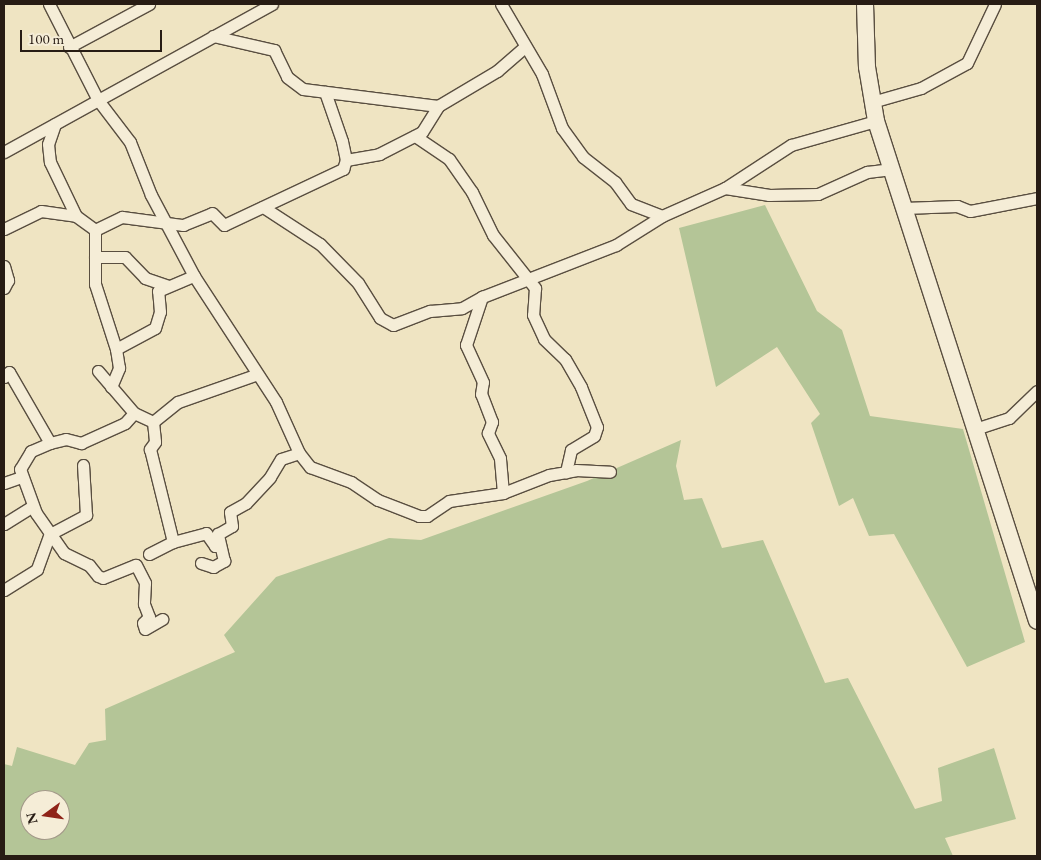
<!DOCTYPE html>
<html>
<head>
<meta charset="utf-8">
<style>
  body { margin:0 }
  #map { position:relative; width:1041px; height:860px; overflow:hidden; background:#efe4c2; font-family:"EB Garamond",serif }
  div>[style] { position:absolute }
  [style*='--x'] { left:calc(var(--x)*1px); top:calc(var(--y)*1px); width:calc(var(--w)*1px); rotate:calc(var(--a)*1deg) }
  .green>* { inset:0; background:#b4c597 }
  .roads { filter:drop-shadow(1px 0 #594e40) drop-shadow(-1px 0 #594e40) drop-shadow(0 1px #594e40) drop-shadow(0 -1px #594e40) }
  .street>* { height:11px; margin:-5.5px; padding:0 5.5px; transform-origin:5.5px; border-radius:5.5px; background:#f5edd7 }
  .secondary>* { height:16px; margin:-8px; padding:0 8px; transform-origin:8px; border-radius:8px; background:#f5edd7 }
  span { translate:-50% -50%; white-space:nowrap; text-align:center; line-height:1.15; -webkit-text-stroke:4px #f5edd7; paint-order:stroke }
  .frame { position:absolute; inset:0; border:5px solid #271c14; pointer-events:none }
  .north { position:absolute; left:20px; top:790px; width:50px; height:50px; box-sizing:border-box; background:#f5edd7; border:1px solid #a39989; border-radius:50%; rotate:256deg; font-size:14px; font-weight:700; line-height:20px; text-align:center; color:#271c14 }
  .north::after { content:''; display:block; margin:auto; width:18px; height:22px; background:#8f2418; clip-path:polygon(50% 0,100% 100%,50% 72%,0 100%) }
  .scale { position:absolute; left:20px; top:30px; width:142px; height:22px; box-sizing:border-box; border:2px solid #271c14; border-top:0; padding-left:6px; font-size:15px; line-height:18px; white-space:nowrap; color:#271c14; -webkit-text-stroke:4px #f5edd7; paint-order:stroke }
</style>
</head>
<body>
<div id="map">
  <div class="green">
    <i style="clip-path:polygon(765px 205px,817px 311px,842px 330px,870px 416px,963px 429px,1025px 642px,967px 667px,894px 534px,869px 536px,853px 498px,839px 506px,811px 423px,820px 414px,777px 347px,716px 387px,679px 228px)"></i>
    <i style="clip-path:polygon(evenodd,681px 440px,676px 466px,684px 500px,702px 498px,722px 548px,763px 540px,825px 683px,848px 678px,915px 809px,942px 801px,938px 768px,994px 748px,1016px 819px,945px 838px,953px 856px,4px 856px,4px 764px,12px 766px,17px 747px,75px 765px,89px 743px,106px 740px,105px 709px,235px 652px,224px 635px,276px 577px,389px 538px,421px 540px,587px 481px,681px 440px,30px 800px,60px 800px,60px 830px,30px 830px,30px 800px)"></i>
  </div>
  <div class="roads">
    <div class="street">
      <i style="--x:49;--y:4;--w:108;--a:63"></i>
      <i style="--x:98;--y:100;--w:53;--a:52.7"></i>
      <i style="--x:130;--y:142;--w:57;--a:68.4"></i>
      <i style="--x:151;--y:195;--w:92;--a:62"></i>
      <i style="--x:194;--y:276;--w:150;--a:56.9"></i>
      <i style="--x:276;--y:402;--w:56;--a:65.7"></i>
      <i style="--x:299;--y:453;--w:18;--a:52"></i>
      <i style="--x:310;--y:467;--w:44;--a:20.1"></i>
      <i style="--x:351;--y:482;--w:32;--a:34"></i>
      <i style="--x:378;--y:500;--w:44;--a:21.3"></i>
      <i style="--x:419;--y:516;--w:8;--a:0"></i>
      <i style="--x:427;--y:516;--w:27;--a:-34"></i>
      <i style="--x:449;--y:501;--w:55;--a:-8.4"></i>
      <i style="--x:503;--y:493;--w:49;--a:-21.4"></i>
      <i style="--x:549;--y:475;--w:27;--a:-10"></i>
      <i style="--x:576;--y:470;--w:34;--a:3"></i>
      <i style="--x:501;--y:4;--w:81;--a:59.6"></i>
      <i style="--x:542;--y:74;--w:58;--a:69.7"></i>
      <i style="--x:562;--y:128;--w:36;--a:54"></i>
      <i style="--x:583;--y:157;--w:41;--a:38"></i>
      <i style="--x:615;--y:182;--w:27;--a:54"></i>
      <i style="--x:631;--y:204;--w:33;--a:21"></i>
      <i style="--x:662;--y:216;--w:69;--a:-24"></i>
      <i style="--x:725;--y:188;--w:79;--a:-33.1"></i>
      <i style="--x:791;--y:145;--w:88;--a:-15.8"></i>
      <i style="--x:213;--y:36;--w:63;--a:12.9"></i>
      <i style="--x:274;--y:50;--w:30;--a:64"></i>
      <i style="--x:287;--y:77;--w:20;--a:37"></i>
      <i style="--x:303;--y:89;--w:136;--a:7.2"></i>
      <i style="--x:438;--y:106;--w:69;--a:-30.7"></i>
      <i style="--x:497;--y:71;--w:37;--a:-41"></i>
      <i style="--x:69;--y:47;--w:91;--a:-28.3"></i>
      <i style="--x:872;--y:102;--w:51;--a:-15.9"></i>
      <i style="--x:921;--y:88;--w:52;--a:-28.5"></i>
      <i style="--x:967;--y:63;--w:65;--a:-64.6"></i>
      <i style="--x:55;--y:124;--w:21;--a:109"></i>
      <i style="--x:48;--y:144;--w:18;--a:84"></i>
      <i style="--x:50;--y:162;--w:60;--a:64.3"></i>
      <i style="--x:415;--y:136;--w:41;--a:34.1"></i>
      <i style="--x:449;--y:159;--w:40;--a:55.1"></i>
      <i style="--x:472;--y:192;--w:48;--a:64"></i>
      <i style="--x:493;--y:235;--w:68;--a:51.6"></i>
      <i style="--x:535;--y:288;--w:27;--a:94"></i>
      <i style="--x:533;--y:315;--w:26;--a:65"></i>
      <i style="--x:544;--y:339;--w:29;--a:44"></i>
      <i style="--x:565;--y:359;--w:32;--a:60"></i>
      <i style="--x:581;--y:387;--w:43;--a:68.2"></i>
      <i style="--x:597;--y:427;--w:9;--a:108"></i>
      <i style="--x:594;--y:436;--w:27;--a:149"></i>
      <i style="--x:571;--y:450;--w:23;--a:103"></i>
      <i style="--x:4;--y:152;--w:306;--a:-28.9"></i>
      <i style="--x:346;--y:160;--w:34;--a:-10"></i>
      <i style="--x:379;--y:154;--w:48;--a:-27.1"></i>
      <i style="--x:422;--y:132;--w:31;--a:-58"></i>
      <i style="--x:725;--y:188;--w:45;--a:9"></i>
      <i style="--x:769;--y:195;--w:49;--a:-1.2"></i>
      <i style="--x:818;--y:194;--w:54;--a:-24.2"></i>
      <i style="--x:867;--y:172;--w:23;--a:-7"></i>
      <i style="--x:263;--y:207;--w:68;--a:33"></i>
      <i style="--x:320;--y:244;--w:54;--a:45.7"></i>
      <i style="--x:358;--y:283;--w:41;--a:57.8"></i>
      <i style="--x:380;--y:318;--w:15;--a:28"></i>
      <i style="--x:393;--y:325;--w:40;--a:-21"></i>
      <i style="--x:430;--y:311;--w:32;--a:-5"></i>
      <i style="--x:462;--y:308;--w:23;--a:-29"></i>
      <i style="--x:904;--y:208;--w:53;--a:-2.2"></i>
      <i style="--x:957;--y:206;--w:14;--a:21"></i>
      <i style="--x:970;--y:211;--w:68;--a:-11"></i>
      <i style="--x:4;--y:229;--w:41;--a:-25.9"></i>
      <i style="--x:41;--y:211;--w:35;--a:8"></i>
      <i style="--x:76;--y:216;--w:24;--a:36"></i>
      <i style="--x:95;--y:257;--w:30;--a:0"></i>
      <i style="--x:125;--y:257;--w:29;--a:46"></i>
      <i style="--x:145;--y:278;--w:24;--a:19"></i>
      <i style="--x:4;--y:266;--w:15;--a:74"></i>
      <i style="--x:8;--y:280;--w:9;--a:117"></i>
      <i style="--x:116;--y:349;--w:68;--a:-107.9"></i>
      <i style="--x:95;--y:284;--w:54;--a:-90"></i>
      <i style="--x:95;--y:230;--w:30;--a:-26"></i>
      <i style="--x:122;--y:217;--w:62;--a:7.5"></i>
      <i style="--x:183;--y:225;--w:31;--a:-22"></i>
      <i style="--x:212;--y:213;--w:17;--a:45"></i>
      <i style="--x:224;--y:225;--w:132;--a:-25.2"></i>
      <i style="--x:343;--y:169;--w:9;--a:-72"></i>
      <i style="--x:346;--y:160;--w:19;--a:-102"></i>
      <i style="--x:342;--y:141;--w:52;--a:-109.1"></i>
      <i style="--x:98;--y:371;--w:55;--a:49.4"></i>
      <i style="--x:134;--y:413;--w:21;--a:25"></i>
      <i style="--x:153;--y:422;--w:32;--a:-39"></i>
      <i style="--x:178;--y:402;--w:82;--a:-19.3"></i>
      <i style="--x:4;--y:377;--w:7;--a:-45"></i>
      <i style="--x:9;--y:372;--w:82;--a:60"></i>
      <i style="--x:50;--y:443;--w:16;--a:-14"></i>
      <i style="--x:66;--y:439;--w:16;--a:15"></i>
      <i style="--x:81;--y:443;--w:48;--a:-24.4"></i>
      <i style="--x:125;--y:423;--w:13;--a:-48"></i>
      <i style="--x:111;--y:387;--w:21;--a:-67"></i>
      <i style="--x:119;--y:368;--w:19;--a:-99"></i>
      <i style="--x:116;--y:349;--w:44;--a:-28.3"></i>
      <i style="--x:155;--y:328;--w:17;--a:-73"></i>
      <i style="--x:160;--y:312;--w:21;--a:-95"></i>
      <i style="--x:158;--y:291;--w:39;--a:-23"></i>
      <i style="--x:153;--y:422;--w:20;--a:84"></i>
      <i style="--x:155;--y:442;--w:9;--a:126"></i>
      <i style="--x:150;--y:449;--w:96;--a:76.1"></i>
      <i style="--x:173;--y:542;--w:34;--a:-15"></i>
      <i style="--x:206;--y:533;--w:16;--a:55"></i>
      <i style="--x:215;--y:546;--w:5;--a:0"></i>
      <i style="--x:975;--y:429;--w:36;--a:-18"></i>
      <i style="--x:1009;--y:418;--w:39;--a:-44"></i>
      <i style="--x:50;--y:443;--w:21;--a:157"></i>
      <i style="--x:31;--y:451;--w:21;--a:121"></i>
      <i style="--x:20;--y:469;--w:47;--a:70"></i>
      <i style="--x:36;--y:513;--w:49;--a:55"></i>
      <i style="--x:64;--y:553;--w:28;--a:26"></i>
      <i style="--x:89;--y:565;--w:14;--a:51"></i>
      <i style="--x:98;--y:576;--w:5;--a:22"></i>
      <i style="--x:103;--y:578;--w:35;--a:-22"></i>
      <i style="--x:136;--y:565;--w:20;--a:63"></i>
      <i style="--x:145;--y:583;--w:21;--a:93"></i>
      <i style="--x:144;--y:604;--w:14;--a:69"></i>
      <i style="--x:149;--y:617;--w:8;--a:135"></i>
      <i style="--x:143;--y:623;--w:6;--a:72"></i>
      <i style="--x:145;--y:629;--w:20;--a:-30"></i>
      <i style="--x:4;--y:483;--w:18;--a:-19"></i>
      <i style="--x:503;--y:493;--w:35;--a:-95"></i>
      <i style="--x:500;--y:458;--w:28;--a:-116"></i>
      <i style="--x:488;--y:433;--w:12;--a:-70"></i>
      <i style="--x:492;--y:422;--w:30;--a:-111"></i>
      <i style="--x:481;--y:394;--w:12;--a:-81"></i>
      <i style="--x:483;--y:382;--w:41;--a:-114.7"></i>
      <i style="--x:466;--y:345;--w:51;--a:-71.6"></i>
      <i style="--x:482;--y:297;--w:144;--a:-21.2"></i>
      <i style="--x:616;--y:245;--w:54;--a:-32.2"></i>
      <i style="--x:4;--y:524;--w:34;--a:-32"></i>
      <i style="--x:149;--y:554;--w:27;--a:-27"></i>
      <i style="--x:201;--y:563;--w:13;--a:18"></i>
      <i style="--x:213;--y:567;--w:13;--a:-29"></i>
      <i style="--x:224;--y:561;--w:28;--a:-103"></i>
      <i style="--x:218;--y:534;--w:16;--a:-30"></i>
      <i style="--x:232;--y:526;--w:14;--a:-98"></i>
      <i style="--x:230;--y:512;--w:18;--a:-29"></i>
      <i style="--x:246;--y:503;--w:35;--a:-47"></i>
      <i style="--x:270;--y:477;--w:21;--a:-59"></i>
      <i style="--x:281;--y:459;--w:19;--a:-18"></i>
      <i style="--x:4;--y:590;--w:39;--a:-32"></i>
      <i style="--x:37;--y:569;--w:37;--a:-70"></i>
      <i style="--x:50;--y:534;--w:41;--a:-27.8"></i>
      <i style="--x:86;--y:515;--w:50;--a:-93.4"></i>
    </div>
    <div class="secondary">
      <i style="--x:865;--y:4;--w:63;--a:88.2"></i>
      <i style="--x:867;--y:67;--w:55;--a:80.5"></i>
      <i style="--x:876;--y:121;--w:525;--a:72.15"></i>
    </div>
  </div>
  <div class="frame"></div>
  <div class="north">N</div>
  <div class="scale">100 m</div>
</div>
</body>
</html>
